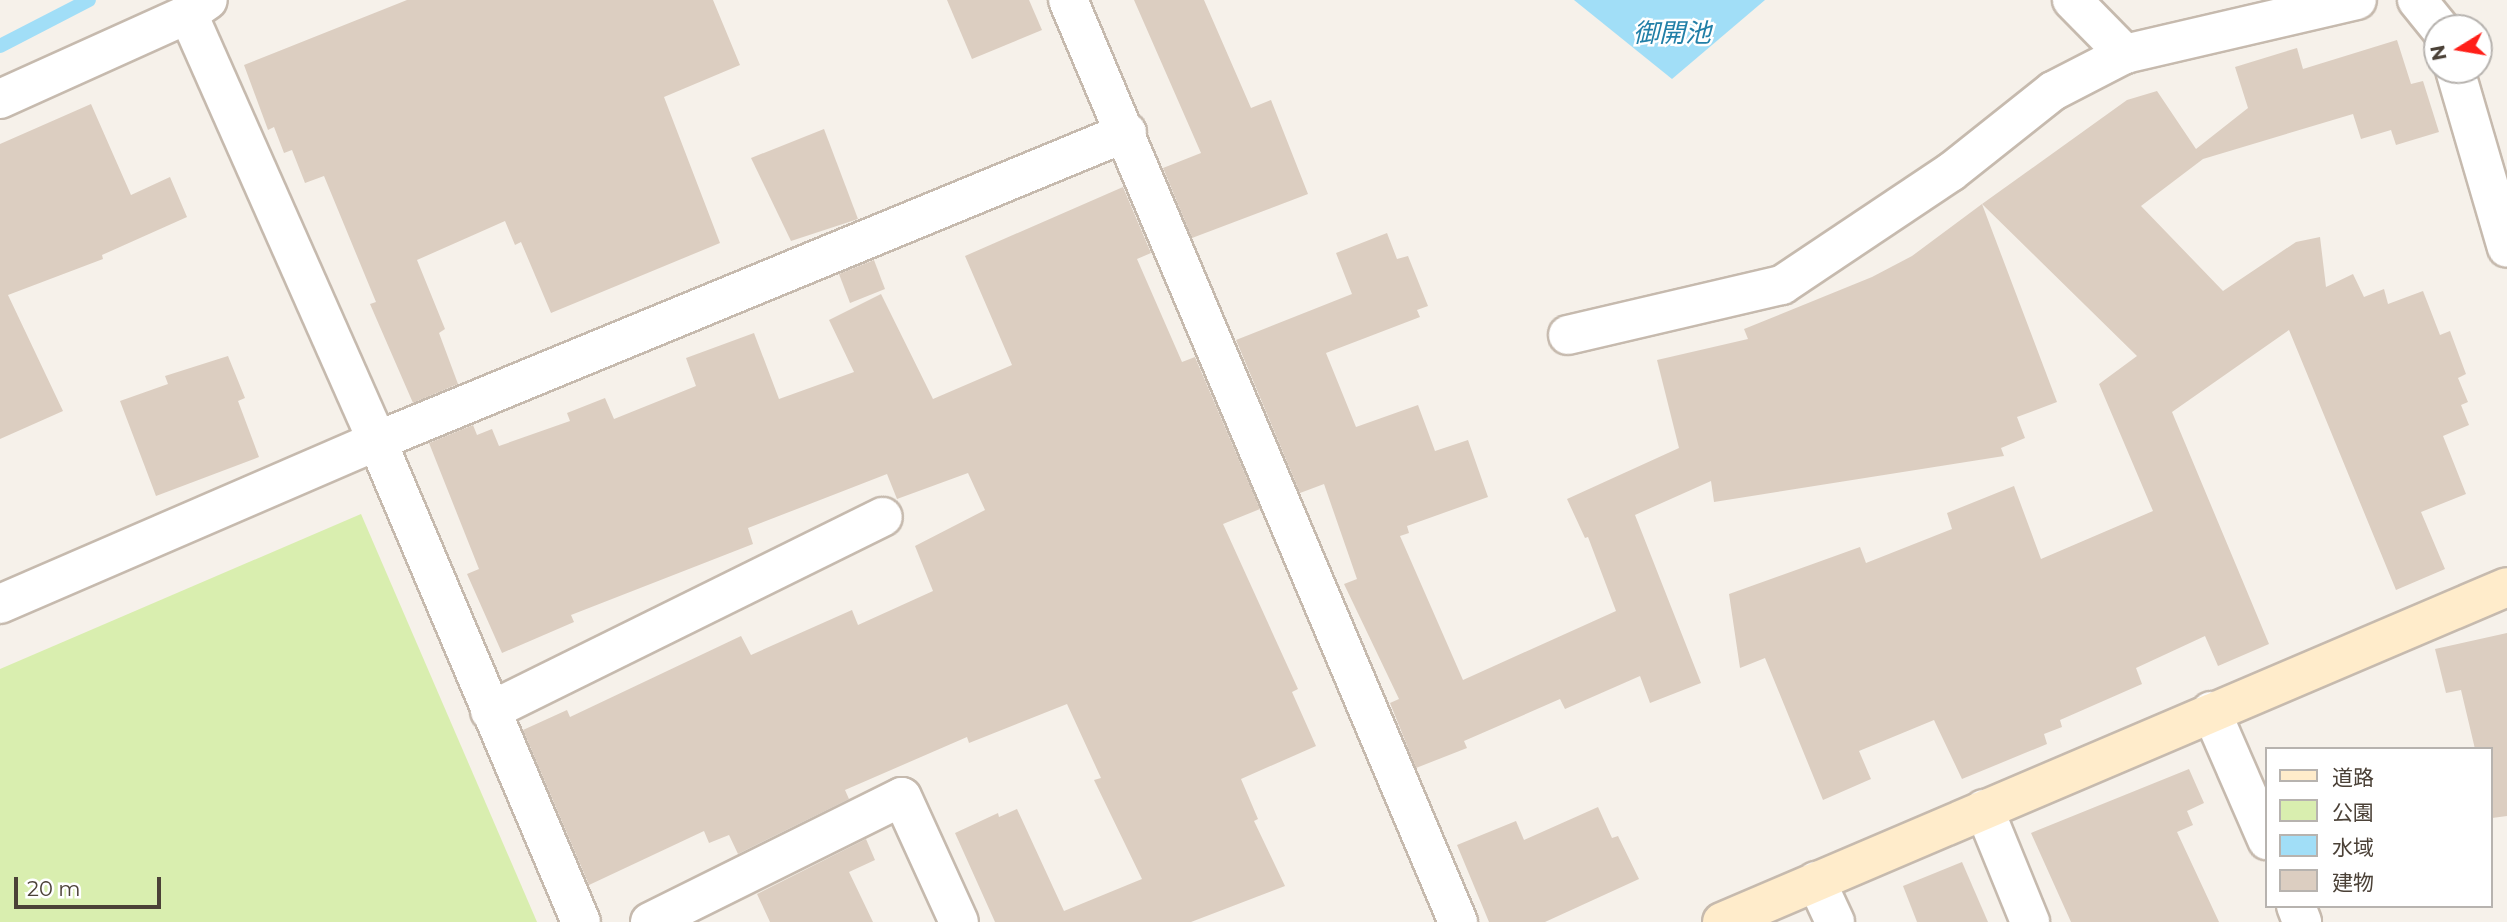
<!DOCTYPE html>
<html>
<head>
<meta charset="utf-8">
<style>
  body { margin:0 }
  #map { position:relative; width:2507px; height:922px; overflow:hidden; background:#f6f1ea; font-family:Montserrat,"Noto Sans JP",sans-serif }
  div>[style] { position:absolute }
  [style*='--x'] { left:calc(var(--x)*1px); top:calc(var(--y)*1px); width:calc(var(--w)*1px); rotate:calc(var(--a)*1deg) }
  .green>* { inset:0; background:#d9eeaf }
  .water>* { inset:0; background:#a1def7 }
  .stream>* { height:14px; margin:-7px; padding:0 7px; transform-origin:7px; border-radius:7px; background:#a1def7 }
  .building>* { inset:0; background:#dccec1 }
  .roads { filter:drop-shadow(2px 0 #c6baae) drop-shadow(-2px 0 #c6baae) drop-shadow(0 2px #c6baae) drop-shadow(0 -2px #c6baae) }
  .street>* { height:38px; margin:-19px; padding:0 19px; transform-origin:19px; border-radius:19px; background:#fff }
  .secondary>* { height:38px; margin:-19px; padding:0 19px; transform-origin:19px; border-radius:19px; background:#ffeccb }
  span { translate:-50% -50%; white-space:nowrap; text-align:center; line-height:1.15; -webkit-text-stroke:5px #fff; paint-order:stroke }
  .water-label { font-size:26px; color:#217fa7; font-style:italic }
  .legend { position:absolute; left:2265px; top:747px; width:228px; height:161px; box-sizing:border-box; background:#fff; border:2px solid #b7b3af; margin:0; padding:9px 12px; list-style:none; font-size:21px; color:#4b4137 }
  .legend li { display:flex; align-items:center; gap:14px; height:35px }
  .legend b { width:35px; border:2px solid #b7b3af }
  .north { position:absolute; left:2423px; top:14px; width:70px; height:70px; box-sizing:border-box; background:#fff; border:2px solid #b7b3af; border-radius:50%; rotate:259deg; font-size:19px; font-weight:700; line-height:28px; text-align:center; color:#4b4137 }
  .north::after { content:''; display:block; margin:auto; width:24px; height:32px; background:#ff1f18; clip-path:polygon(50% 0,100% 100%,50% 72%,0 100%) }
  .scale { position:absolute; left:14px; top:877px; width:147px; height:32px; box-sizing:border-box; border:4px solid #4b4137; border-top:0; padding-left:9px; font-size:21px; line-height:24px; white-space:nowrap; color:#4b4137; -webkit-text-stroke:5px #fff; paint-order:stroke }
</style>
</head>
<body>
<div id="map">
  <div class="green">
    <i style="clip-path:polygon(361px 514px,537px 922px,0 922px,0 669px)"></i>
  </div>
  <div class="water">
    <i style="clip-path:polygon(1574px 0,1765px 0,1672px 79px)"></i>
  </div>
  <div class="stream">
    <i style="--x:0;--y:46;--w:100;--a:-27.3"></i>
  </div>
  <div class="building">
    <i style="clip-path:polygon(407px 0,713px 0,740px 65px,664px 97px,720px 243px,551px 313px,521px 242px,515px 245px,505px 221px,417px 260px,445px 329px,439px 333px,458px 384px,413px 403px,370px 304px,376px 302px,324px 176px,305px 183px,292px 150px,284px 153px,274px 127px,268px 130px,244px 65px)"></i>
    <i style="clip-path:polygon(947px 0,1029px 0,1042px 30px,972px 59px)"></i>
    <i style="clip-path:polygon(1134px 0,1204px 0,1251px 108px,1271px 100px,1308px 194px,1192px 238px,1163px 168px,1201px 153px)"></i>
    <i style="clip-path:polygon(2397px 40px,2411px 84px,2423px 81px,2439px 132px,2396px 145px,2391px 130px,2361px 139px,2353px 114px,2203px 159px,2141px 206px,2223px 291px,2296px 242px,2320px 237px,2326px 287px,2353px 274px,2364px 297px,2384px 289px,2388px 304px,2423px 291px,2440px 335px,2450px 331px,2466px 374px,2458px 378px,2468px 402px,2461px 405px,2469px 425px,2443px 436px,2466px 494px,2421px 512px,2445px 569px,2396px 590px,2289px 330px,2172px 412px,2269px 644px,2218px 666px,2205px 636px,2136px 668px,2142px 684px,2060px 720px,2062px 727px,2044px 734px,2047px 744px,1962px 779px,1934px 720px,1859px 751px,1871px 779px,1823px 800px,1765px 658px,1740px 668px,1729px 594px,1860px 547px,1866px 563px,1952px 529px,1947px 513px,2014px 486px,2041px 559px,2153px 511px,2099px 384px,2137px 356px,1982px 204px,2127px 100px,2157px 91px,2196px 149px,2248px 108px,2235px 67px,2297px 48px,2303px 69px)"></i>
    <i style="clip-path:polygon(91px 104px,131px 195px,170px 177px,187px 217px,102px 255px,103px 259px,8px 295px,63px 411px,0 439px,0 144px)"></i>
    <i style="clip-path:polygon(824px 129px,858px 219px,791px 241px,751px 158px)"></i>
    <i style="clip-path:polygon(1123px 187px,1151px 253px,1137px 259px,1182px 362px,1195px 357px,1260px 509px,1223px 524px,1298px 689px,1292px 692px,1316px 746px,1241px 779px,1258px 819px,1254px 821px,1285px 886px,1191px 922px,995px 922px,955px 833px,998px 813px,999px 817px,1017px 809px,1064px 911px,1142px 879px,1094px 780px,1101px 778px,1067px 704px,969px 743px,967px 737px,845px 790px,849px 799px,738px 854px,729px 835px,709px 843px,704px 831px,589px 885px,523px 730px,567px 710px,570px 717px,741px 636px,751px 655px,852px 610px,858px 625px,933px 591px,915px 546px,985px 510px,968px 473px,897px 499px,887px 474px,748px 528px,753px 544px,571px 615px,574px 622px,502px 653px,467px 574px,479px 569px,429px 443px,473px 425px,477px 435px,492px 429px,499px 446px,570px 421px,567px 413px,605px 398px,614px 419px,696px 386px,686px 358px,754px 333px,779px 399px,854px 372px,829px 320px,881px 294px,933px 399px,1012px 365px,965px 256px)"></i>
    <i style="clip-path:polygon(1982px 204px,2057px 402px,2017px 417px,2025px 438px,2001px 448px,2004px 456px,1714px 502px,1711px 481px,1635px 515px,1701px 683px,1650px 703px,1640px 676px,1565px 709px,1560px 699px,1464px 741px,1467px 748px,1416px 768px,1390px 703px,1399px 699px,1344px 584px,1357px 579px,1324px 484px,1300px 493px,1236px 340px,1352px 294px,1336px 253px,1387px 233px,1397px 259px,1408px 256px,1428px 306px,1417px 310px,1420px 317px,1326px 353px,1356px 427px,1418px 405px,1435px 451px,1468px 440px,1488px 497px,1407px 526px,1409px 533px,1400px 536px,1463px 680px,1616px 611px,1588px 537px,1585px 538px,1567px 499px,1679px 448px,1657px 360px,1748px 339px,1744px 329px,1872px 277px,1912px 256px)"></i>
    <i style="clip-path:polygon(874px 260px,885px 289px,850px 303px,839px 274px)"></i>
    <i style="clip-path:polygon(228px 356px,245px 398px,238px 401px,259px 457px,156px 496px,120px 401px,168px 384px,165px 376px)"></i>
    <i style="clip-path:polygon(2507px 633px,2507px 816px,2492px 818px,2491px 749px,2475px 749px,2461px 690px,2446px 693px,2435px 649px)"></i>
    <i style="clip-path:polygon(2189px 769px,2204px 803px,2187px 811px,2193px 825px,2177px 832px,2219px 922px,2071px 922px,2031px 833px)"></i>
    <i style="clip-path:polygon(1598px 807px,1612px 838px,1618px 836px,1639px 879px,1545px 922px,1489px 922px,1457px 845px,1516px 821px,1524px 840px)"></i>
    <i style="clip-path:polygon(866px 839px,875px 860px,849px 872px,873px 922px,770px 922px,757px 894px)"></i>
    <i style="clip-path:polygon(1962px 862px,1988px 922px,1917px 922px,1903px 886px)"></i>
  </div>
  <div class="roads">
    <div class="street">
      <i style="--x:1068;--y:0;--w:1001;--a:67.07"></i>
      <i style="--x:2072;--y:0;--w:76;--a:45.5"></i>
      <i style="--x:2417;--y:0;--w:36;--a:51"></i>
      <i style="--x:188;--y:14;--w:467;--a:66.1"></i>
      <i style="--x:377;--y:441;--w:522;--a:67.02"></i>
      <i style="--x:2455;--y:70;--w:185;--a:73.7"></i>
      <i style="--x:0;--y:99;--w:206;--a:-24.3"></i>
      <i style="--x:188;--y:14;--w:24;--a:-35"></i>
      <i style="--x:1568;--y:335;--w:220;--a:-13.2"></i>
      <i style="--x:1782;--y:285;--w:203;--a:-33.8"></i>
      <i style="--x:1951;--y:172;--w:130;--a:-38.5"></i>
      <i style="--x:2053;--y:91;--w:81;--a:-27.2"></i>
      <i style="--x:2125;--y:54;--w:238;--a:-13.1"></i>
      <i style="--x:0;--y:604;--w:411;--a:-23.4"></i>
      <i style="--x:377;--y:441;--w:811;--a:-22.39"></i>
      <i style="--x:490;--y:711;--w:438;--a:-26.3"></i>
      <i style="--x:2211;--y:711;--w:141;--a:66.5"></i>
      <i style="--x:1984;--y:809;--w:122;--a:67.8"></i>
      <i style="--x:1816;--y:881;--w:45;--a:65.1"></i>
      <i style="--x:2296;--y:906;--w:17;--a:69"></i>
      <i style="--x:650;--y:922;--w:281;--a:-26.4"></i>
      <i style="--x:902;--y:797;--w:137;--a:65.5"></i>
    </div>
    <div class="secondary">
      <i style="--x:1722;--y:922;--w:853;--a:-23.11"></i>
    </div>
  </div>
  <div class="water-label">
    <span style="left:1672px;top:34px">御開池</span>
  </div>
  <ul class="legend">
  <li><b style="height:9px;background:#ffeccb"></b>道路</li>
  <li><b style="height:19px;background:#d9eeaf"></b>公園</li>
  <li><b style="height:19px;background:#a1def7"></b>水域</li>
  <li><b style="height:19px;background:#dccec1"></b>建物</li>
  </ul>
  <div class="north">N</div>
  <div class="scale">20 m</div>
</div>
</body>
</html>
